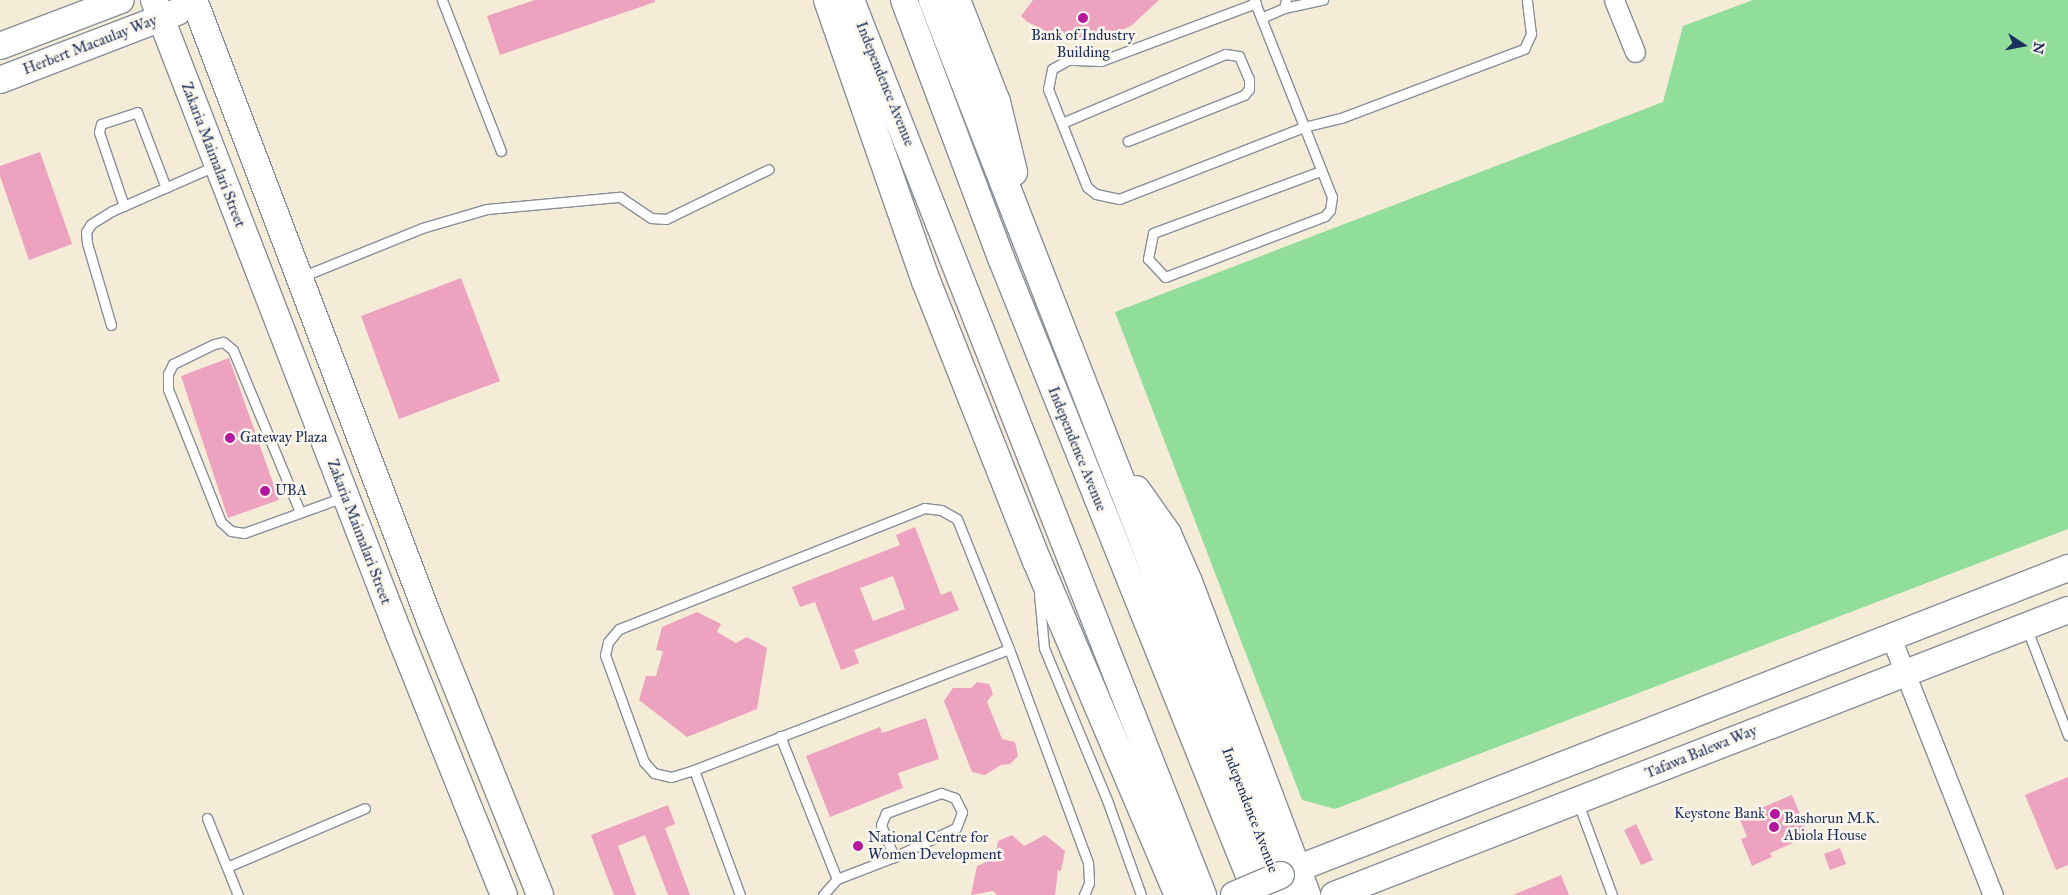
<!DOCTYPE html>
<html>
<head>
<meta charset="utf-8">
<style>
  body { margin:0 }
  #map { position:relative; width:2068px; height:895px; overflow:hidden; background:#f4ecd6; font-family:"IM FELL Great Primer",serif }
  div>[style] { position:absolute }
  [style*='--x'] { left:calc(var(--x)*1px); top:calc(var(--y)*1px); width:calc(var(--w)*1px); rotate:calc(var(--a)*1deg) }
  .green>* { inset:0; background:#91de9b }
  .building>* { inset:0; background:#eda2c0 }
  .roads { filter:drop-shadow(1px 0 #888e9a) drop-shadow(-1px 0 #888e9a) drop-shadow(0 1px #888e9a) drop-shadow(0 -1px #888e9a) }
  .lane>* { height:9px; margin:-4.5px; padding:0 4.5px; transform-origin:4.5px; border-radius:4.5px; background:#fff }
  .street>* { height:19px; margin:-9.5px; padding:0 9.5px; transform-origin:9.5px; border-radius:9.5px; background:#fff }
  .secondary>* { height:26px; margin:-13px; padding:0 13px; transform-origin:13px; border-radius:13px; background:#fff }
  .primary>* { height:28px; margin:-14px; padding:0 14px; transform-origin:14px; border-radius:14px; background:#fff }
  .bridges { filter:drop-shadow(1px 0 #888e9a) drop-shadow(-1px 0 #888e9a) drop-shadow(0 1px #888e9a) drop-shadow(0 -1px #888e9a) }
  .secondary-bridge>* { height:26px; margin:-13px; padding:0 13px; transform-origin:13px; border-radius:13px; background:#fff }
  .dots>* { width:14px; height:14px; translate:-50% -50%; box-sizing:border-box; border:2px solid #fbf7ec; border-radius:50% }
  span { translate:-50% -50%; white-space:nowrap; text-align:center; line-height:1.15; -webkit-text-stroke:5px #fbf7ec; paint-order:stroke }
  .poi-label { font-size:15px; color:#1b2f5e }
  .left { translate:0 -50%; text-align:left }
  .right { translate:-100% -50%; text-align:right }
  .street-label { font-size:15px; color:#1b2f5e }
  .north { position:absolute; left:1998px; top:20px; width:50px; height:50px; -webkit-text-stroke:4px #fbf7ec; paint-order:stroke; rotate:101deg; font-size:14px; font-weight:700; line-height:20px; text-align:center; color:#1b2f5e }
  .north::after { content:''; display:block; margin:auto; width:18px; height:22px; background:#1b2f5e; clip-path:polygon(50% 0,100% 100%,50% 72%,0 100%) }
</style>
</head>
<body>
<div id="map">
  <div class="green">
    <i style="clip-path:polygon(1753px 0,2068px 0,2068px 529px,1335px 809px,1302px 800px,1115px 312px,1663px 102px,1683px 26px)"></i>
  </div>
  <div class="building">
    <i style="clip-path:polygon(535px 0,655px 0,655px 2px,500px 55px,487px 16px)"></i>
    <i style="clip-path:polygon(1033px 0,1159px 0,1131px 26px,1115px 33px,1089px 39px,1049px 33px,1026px 21px,1021px 16px)"></i>
    <i style="clip-path:polygon(40px 152px,72px 244px,29px 260px,0 176px,0 166px)"></i>
    <i style="clip-path:polygon(461px 278px,500px 381px,399px 419px,361px 316px)"></i>
    <i style="clip-path:polygon(229px 358px,279px 500px,228px 518px,181px 376px)"></i>
    <i style="clip-path:polygon(evenodd,915px 527px,941px 595px,951px 591px,959px 610px,854px 650px,859px 663px,841px 670px,815px 602px,800px 607px,792px 587px,900px 545px,896px 535px,915px 527px,893px 576px,905px 609px,873px 621px,860px 588px,893px 576px)"></i>
    <i style="clip-path:polygon(697px 612px,721px 624px,717px 632px,736px 643px,747px 637px,767px 648px,757px 709px,687px 737px,639px 700px,646px 676px,656px 676px,663px 651px,656px 650px,662px 627px)"></i>
    <i style="clip-path:polygon(977px 682px,989px 684px,993px 694px,987px 702px,1002px 739px,1015px 742px,1018px 756px,1010px 764px,1001px 765px,985px 775px,972px 772px,944px 701px,953px 688px,971px 688px)"></i>
    <i style="clip-path:polygon(926px 718px,939px 759px,898px 773px,903px 788px,830px 817px,806px 756px,880px 727px,882px 733px)"></i>
    <i style="clip-path:polygon(2068px 777px,2068px 865px,2056px 870px,2025px 795px)"></i>
    <i style="clip-path:polygon(1792px 795px,1809px 836px,1770px 853px,1772px 857px,1752px 866px,1741px 839px,1747px 837px,1739px 817px)"></i>
    <i style="clip-path:polygon(668px 805px,675px 824px,665px 828px,690px 895px,668px 895px,645px 835px,618px 846px,636px 895px,614px 895px,591px 835px)"></i>
    <i style="clip-path:polygon(1636px 824px,1653px 860px,1641px 865px,1624px 830px)"></i>
    <i style="clip-path:polygon(1012px 835px,1024px 846px,1045px 835px,1065px 851px,1061px 871px,1058px 870px,1055px 895px,997px 895px,993px 891px,971px 895px,977px 866px,995px 858px,998px 841px)"></i>
    <i style="clip-path:polygon(1840px 848px,1846px 864px,1830px 870px,1824px 854px)"></i>
    <i style="clip-path:polygon(1561px 875px,1569px 895px,1513px 895px)"></i>
  </div>
  <div class="roads">
    <div class="lane">
      <i style="--x:442;--y:0;--w:162;--a:68.7"></i>
      <i style="--x:1254;--y:0;--w:212;--a:68.4"></i>
      <i style="--x:1332;--y:197;--w:13;--a:99"></i>
      <i style="--x:1330;--y:210;--w:8;--a:130"></i>
      <i style="--x:1325;--y:216;--w:171;--a:159.1"></i>
      <i style="--x:1165;--y:277;--w:25;--a:-133"></i>
      <i style="--x:1148;--y:259;--w:26;--a:-79"></i>
      <i style="--x:1153;--y:233;--w:179;--a:-20.3"></i>
      <i style="--x:1256;--y:3;--w:165;--a:159.5"></i>
      <i style="--x:1101;--y:61;--w:33;--a:-178"></i>
      <i style="--x:1068;--y:60;--w:18;--a:151"></i>
      <i style="--x:1052;--y:69;--w:20;--a:101"></i>
      <i style="--x:1048;--y:89;--w:105;--a:68.3"></i>
      <i style="--x:1087;--y:187;--w:11;--a:38"></i>
      <i style="--x:1096;--y:194;--w:24;--a:12"></i>
      <i style="--x:1119;--y:199;--w:199;--a:-21.3"></i>
      <i style="--x:1304;--y:127;--w:38;--a:-14"></i>
      <i style="--x:1341;--y:118;--w:196;--a:-20.7"></i>
      <i style="--x:1524;--y:49;--w:17;--a:-65"></i>
      <i style="--x:1531;--y:34;--w:34;--a:-97"></i>
      <i style="--x:1284;--y:8;--w:40;--a:-12"></i>
      <i style="--x:1261;--y:18;--w:25;--a:-23"></i>
      <i style="--x:1284;--y:8;--w:8;--a:-76"></i>
      <i style="--x:1062;--y:123;--w:177;--a:-22.9"></i>
      <i style="--x:1225;--y:54;--w:14;--a:8"></i>
      <i style="--x:1239;--y:56;--w:25;--a:67"></i>
      <i style="--x:1249;--y:79;--w:10;--a:90"></i>
      <i style="--x:1249;--y:89;--w:8;--a:130"></i>
      <i style="--x:1244;--y:95;--w:125;--a:158.4"></i>
      <i style="--x:124;--y:206;--w:78;--a:-108.7"></i>
      <i style="--x:99;--y:132;--w:8;--a:-76"></i>
      <i style="--x:101;--y:124;--w:38;--a:-18"></i>
      <i style="--x:137;--y:112;--w:81;--a:69.1"></i>
      <i style="--x:301;--y:277;--w:131;--a:-22"></i>
      <i style="--x:422;--y:228;--w:68;--a:-16.3"></i>
      <i style="--x:487;--y:209;--w:134;--a:-5.2"></i>
      <i style="--x:620;--y:197;--w:37;--a:34"></i>
      <i style="--x:651;--y:218;--w:15;--a:4"></i>
      <i style="--x:666;--y:219;--w:114;--a:-25.9"></i>
      <i style="--x:111;--y:325;--w:85;--a:-106.3"></i>
      <i style="--x:87;--y:243;--w:11;--a:-95"></i>
      <i style="--x:86;--y:232;--w:9;--a:-58"></i>
      <i style="--x:91;--y:224;--w:25;--a:-32"></i>
      <i style="--x:112;--y:211;--w:112;--a:-23.6"></i>
      <i style="--x:924;--y:508;--w:17;--a:7"></i>
      <i style="--x:941;--y:510;--w:18;--a:29"></i>
      <i style="--x:957;--y:519;--w:140;--a:68.2"></i>
      <i style="--x:1009;--y:649;--w:337;--a:159"></i>
      <i style="--x:694;--y:770;--w:24;--a:163"></i>
      <i style="--x:671;--y:777;--w:17;--a:-167"></i>
      <i style="--x:654;--y:773;--w:15;--a:-132"></i>
      <i style="--x:644;--y:762;--w:114;--a:-110"></i>
      <i style="--x:605;--y:655;--w:13;--a:-77"></i>
      <i style="--x:608;--y:642;--w:17;--a:-50"></i>
      <i style="--x:619;--y:629;--w:328;--a:-21.6"></i>
      <i style="--x:300;--y:512;--w:175;--a:-112.5"></i>
      <i style="--x:233;--y:350;--w:13;--a:-141"></i>
      <i style="--x:223;--y:342;--w:9;--a:167"></i>
      <i style="--x:214;--y:344;--w:46;--a:154"></i>
      <i style="--x:173;--y:364;--w:11;--a:117"></i>
      <i style="--x:168;--y:374;--w:15;--a:90"></i>
      <i style="--x:168;--y:389;--w:143;--a:68.3"></i>
      <i style="--x:221;--y:522;--w:13;--a:42"></i>
      <i style="--x:231;--y:531;--w:13;--a:9"></i>
      <i style="--x:244;--y:533;--w:106;--a:-19.8"></i>
      <i style="--x:1039;--y:594;--w:54;--a:84.7"></i>
      <i style="--x:1044;--y:648;--w:165;--a:67.5"></i>
      <i style="--x:1107;--y:800;--w:101;--a:70.3"></i>
      <i style="--x:2027;--y:629;--w:114;--a:68.9"></i>
      <i style="--x:1009;--y:649;--w:228;--a:69.7"></i>
      <i style="--x:1088;--y:863;--w:20;--a:87"></i>
      <i style="--x:1089;--y:883;--w:13;--a:113"></i>
      <i style="--x:780;--y:736;--w:154;--a:68.3"></i>
      <i style="--x:694;--y:770;--w:133;--a:69.8"></i>
      <i style="--x:1578;--y:803;--w:98;--a:69.7"></i>
      <i style="--x:207;--y:818;--w:83;--a:68.1"></i>
      <i style="--x:227;--y:867;--w:150;--a:-23.1"></i>
      <i style="--x:823;--y:895;--w:21;--a:-49"></i>
      <i style="--x:837;--y:879;--w:61;--a:-21.1"></i>
      <i style="--x:894;--y:857;--w:68;--a:-25.1"></i>
      <i style="--x:956;--y:828;--w:17;--a:-69"></i>
      <i style="--x:962;--y:812;--w:16;--a:-117"></i>
      <i style="--x:955;--y:798;--w:15;--a:-160"></i>
      <i style="--x:941;--y:793;--w:59;--a:160"></i>
      <i style="--x:886;--y:813;--w:13;--a:113"></i>
      <i style="--x:881;--y:825;--w:35;--a:68"></i>
    </div>
    <div class="street">
      <i style="--x:1614;--y:0;--w:56;--a:68"></i>
      <i style="--x:1890;--y:635;--w:280;--a:68.4"></i>
    </div>
    <div class="secondary">
      <i style="--x:154;--y:0;--w:680;--a:68.87"></i>
      <i style="--x:399;--y:634;--w:281;--a:68.1"></i>
      <i style="--x:194;--y:0;--w:664;--a:69.19"></i>
      <i style="--x:430;--y:621;--w:295;--a:68.1"></i>
      <i style="--x:851;--y:0;--w:962;--a:68.53"></i>
      <i style="--x:904;--y:0;--w:276;--a:69.4"></i>
      <i style="--x:1001;--y:258;--w:687;--a:68.11"></i>
      <i style="--x:0;--y:46;--w:129;--a:-20.8"></i>
      <i style="--x:0;--y:80;--w:190;--a:-21"></i>
      <i style="--x:1281;--y:875;--w:845;--a:-21.31"></i>
      <i style="--x:1334;--y:895;--w:787;--a:-21.22"></i>
    </div>
    <div class="primary">
      <i style="--x:828;--y:0;--w:298;--a:70.8"></i>
      <i style="--x:926;--y:281;--w:301;--a:68.4"></i>
      <i style="--x:1037;--y:561;--w:363;--a:67"></i>
      <i style="--x:933;--y:0;--w:961;--a:68.7"></i>
      <i style="--x:956;--y:0;--w:110;--a:68.6"></i>
      <i style="--x:996;--y:102;--w:72;--a:76.3"></i>
      <i style="--x:1136;--y:490;--w:54;--a:54.8"></i>
      <i style="--x:1167;--y:534;--w:52;--a:66.4"></i>
      <i style="--x:1188;--y:582;--w:335;--a:69.3"></i>
    </div>
  </div>
  <div class="bridges">
    <div class="secondary-bridge">
      <i style="--x:1234;--y:895;--w:51;--a:-23.1"></i>
    </div>
  </div>
  <div class="dots">
    <i style="left:1083px;top:18px;background:#b5179e"></i>
    <i style="left:230px;top:438px;background:#b5179e"></i>
    <i style="left:265px;top:491px;background:#b5179e"></i>
    <i style="left:1775px;top:814px;background:#b5179e"></i>
    <i style="left:1774px;top:827px;background:#b5179e"></i>
    <i style="left:858px;top:846px;background:#b5179e"></i>
  </div>
  <div class="poi-label">
    <span style="left:1083px;top:44px">Bank of Industry<br>Building</span>
    <span class="left" style="left:240px;top:438px">Gateway Plaza</span>
    <span class="left" style="left:275px;top:491px">UBA</span>
    <span class="right" style="left:1765px;top:814px">Keystone Bank</span>
    <span class="left" style="left:1784px;top:827px">Bashorun M.K.<br>Abiola House</span>
    <span class="left" style="left:868px;top:846px">National Centre for<br>Women Development</span>
  </div>
  <div class="street-label">
    <span style="left:90px;top:45px;rotate:-21deg">Herbert Macaulay Way</span>
    <span style="left:885px;top:84px;rotate:68deg">Independence Avenue</span>
    <span style="left:213px;top:155px;rotate:69deg">Zakaria Maimalari Street</span>
    <span style="left:1077px;top:449px;rotate:68deg">Independence Avenue</span>
    <span style="left:359px;top:532px;rotate:69deg">Zakaria Maimalari Street</span>
    <span style="left:1701px;top:752px;rotate:-22deg">Tafawa Balewa Way</span>
    <span style="left:1250px;top:810px;rotate:69deg">Independence Avenue</span>
  </div>
  <div class="north">N</div>
</div>
</body>
</html>
